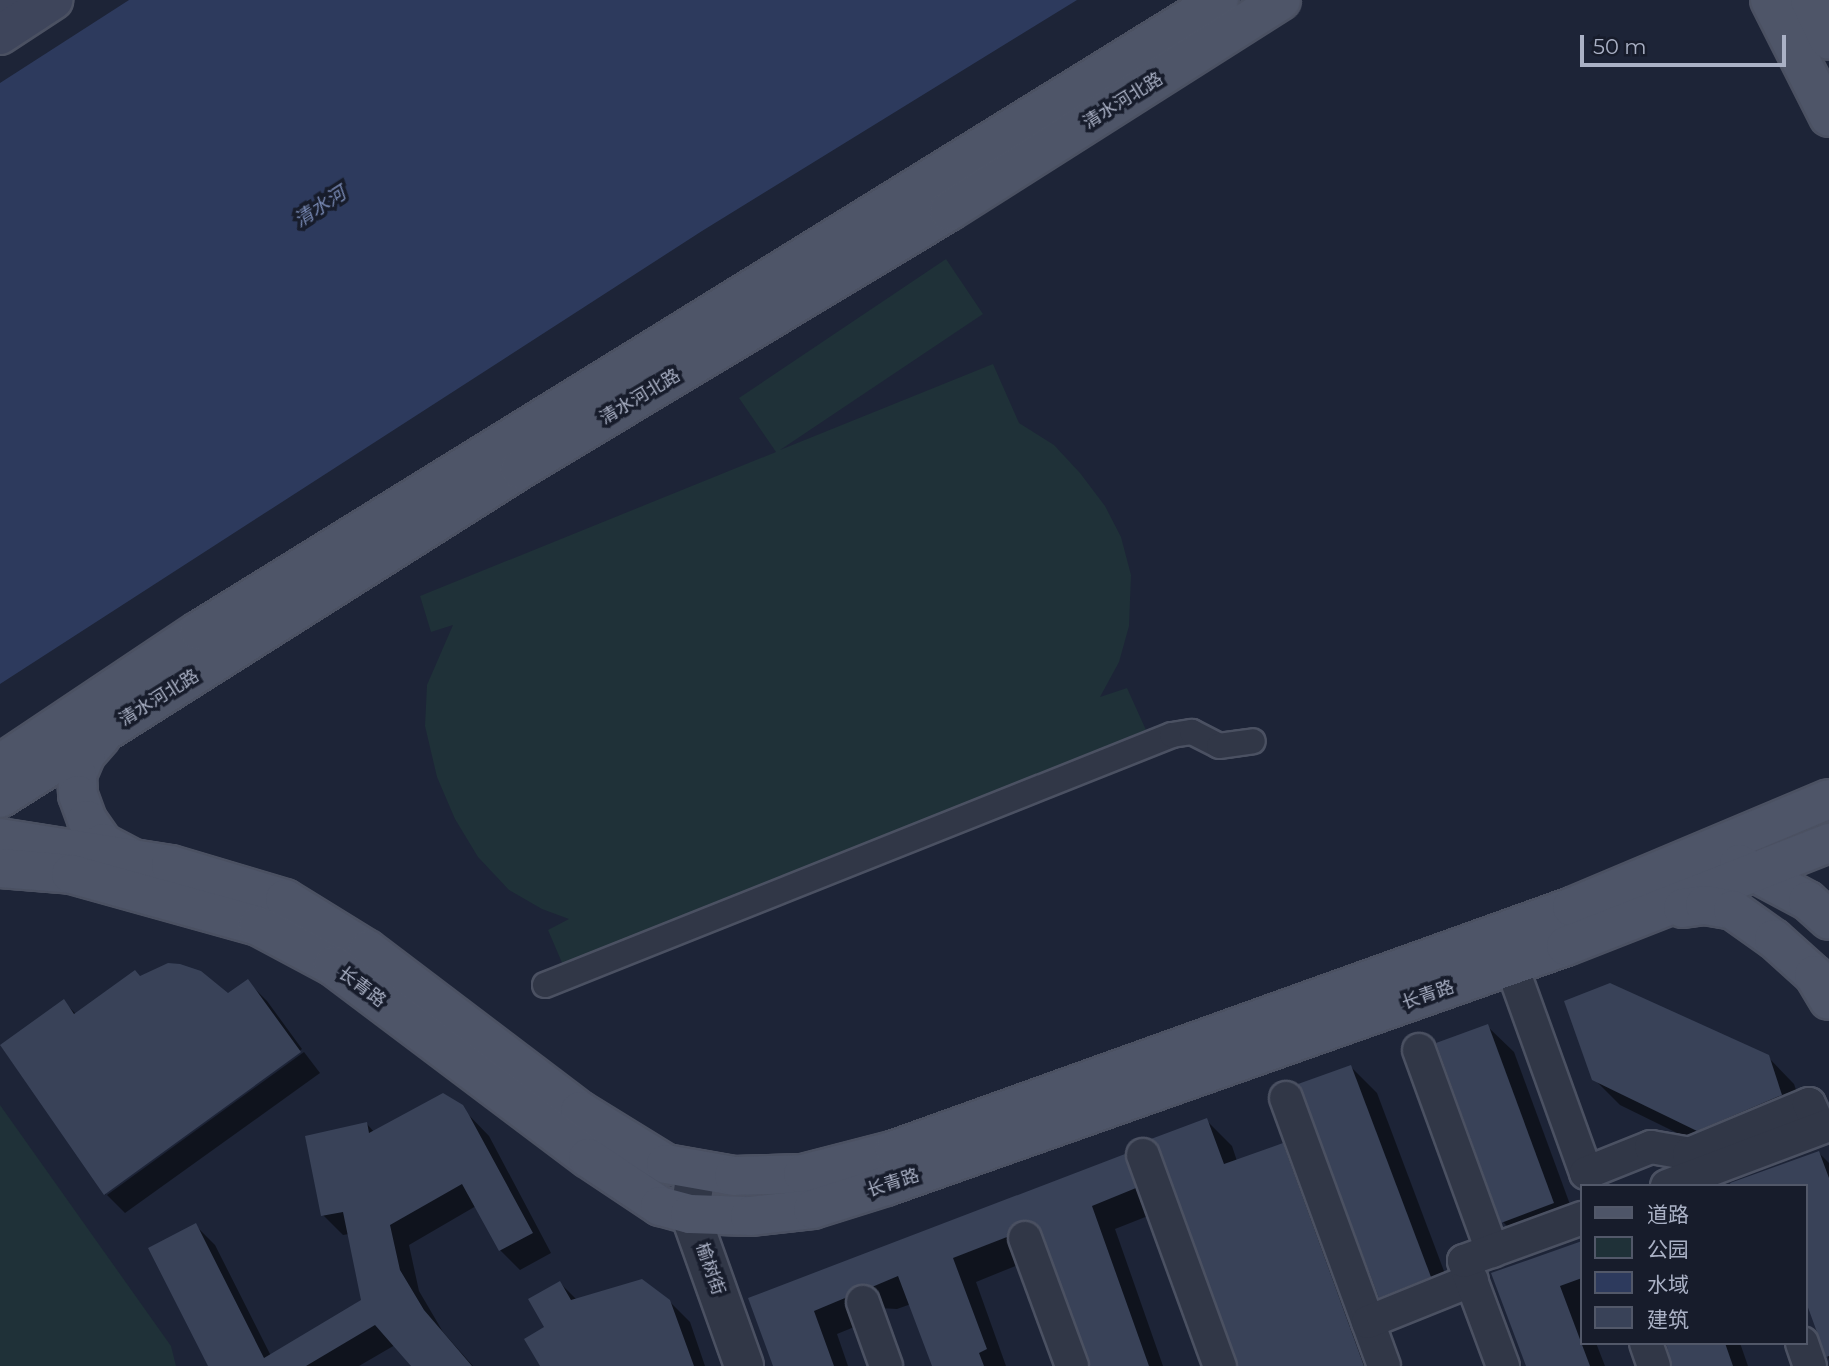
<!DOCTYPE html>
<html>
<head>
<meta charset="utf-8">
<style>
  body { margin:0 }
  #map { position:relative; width:1829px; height:1366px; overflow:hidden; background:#1d2437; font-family:Montserrat,"Noto Sans SC",sans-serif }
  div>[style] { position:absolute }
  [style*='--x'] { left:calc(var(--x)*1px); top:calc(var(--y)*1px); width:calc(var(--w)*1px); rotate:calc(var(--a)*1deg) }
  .green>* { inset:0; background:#1f3138 }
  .water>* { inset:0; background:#2d3a5d }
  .shadow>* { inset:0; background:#0007 }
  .building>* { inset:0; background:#394258 }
  .roads { filter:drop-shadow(2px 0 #4b5162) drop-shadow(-2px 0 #4b5162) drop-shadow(0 2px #4b5162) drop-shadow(0 -2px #4b5162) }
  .pedestrian>* { height:24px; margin:-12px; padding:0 12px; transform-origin:12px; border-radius:12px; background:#313747 }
  .minor>* { height:32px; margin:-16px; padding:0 16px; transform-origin:16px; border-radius:16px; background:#313747 }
  .tertiary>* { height:38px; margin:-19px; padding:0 19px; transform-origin:19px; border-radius:19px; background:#313747 }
  .secondary>* { height:38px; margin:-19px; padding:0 19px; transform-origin:19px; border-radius:19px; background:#3e455b }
  .primary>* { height:38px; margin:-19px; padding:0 19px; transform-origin:19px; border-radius:19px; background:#4e5568 }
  span { translate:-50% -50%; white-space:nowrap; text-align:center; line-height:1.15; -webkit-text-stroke:7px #171c2b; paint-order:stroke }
  .street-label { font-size:18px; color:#aab1c5 }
  .water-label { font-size:19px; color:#7889b4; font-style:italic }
  .legend { position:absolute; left:1580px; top:1184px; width:228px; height:161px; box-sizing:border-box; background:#171c2b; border:2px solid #525869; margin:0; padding:9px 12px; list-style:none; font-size:21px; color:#aab1c5 }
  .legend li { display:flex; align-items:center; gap:14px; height:35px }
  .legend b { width:35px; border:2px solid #525869 }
  .scale { position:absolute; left:1580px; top:35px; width:206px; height:32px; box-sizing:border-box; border:4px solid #aab1c5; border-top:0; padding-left:9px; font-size:21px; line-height:24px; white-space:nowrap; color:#aab1c5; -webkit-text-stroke:5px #171c2b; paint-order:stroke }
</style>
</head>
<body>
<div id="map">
  <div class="green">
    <i style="clip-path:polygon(946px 259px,983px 314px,780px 450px,993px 364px,1019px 423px,1054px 445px,1080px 473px,1105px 506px,1121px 537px,1131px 575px,1129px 626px,1119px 662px,1100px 697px,1127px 688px,1146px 730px,563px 965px,548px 930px,569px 919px,542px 909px,509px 890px,478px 857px,455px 819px,437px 777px,425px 726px,427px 685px,453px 625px,431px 632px,420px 596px,776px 452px,739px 398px)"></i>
    <i style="clip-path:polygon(0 1105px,171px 1346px,176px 1366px,0 1366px)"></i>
  </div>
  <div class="water">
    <i style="clip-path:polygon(129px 0,1077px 0,702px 231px,0 684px,0 83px)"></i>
  </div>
  <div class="shadow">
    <i style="clip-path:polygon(141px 978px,228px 995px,247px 981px,267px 1001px,302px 1049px,106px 1191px,106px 1195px,1px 1046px,64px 1002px,77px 1015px)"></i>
    <i style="clip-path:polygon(1487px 1026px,1514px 1052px,1579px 1229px,1529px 1248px,1503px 1222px)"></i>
    <i style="clip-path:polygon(304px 1052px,320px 1073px,125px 1213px,107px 1195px)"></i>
    <i style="clip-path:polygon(1768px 1057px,1794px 1084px,1807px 1121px,1724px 1156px,1620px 1105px,1594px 1079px)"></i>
    <i style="clip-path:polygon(1351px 1067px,1377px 1093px,1456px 1303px,1406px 1323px,1380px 1297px)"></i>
    <i style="clip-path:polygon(461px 1107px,489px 1136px,551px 1253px,520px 1270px,500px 1250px,476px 1206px,409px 1245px,419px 1291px,443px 1332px,473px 1366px,413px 1366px,395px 1345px,359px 1366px,210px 1366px,195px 1225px,215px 1245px,271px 1356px,363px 1301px,349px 1234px,343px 1235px,323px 1215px,367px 1124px,374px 1132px)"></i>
    <i style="clip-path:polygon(1206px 1120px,1232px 1146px,1237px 1161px,1282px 1145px,1308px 1171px,1380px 1366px,1238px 1366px)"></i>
    <i style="clip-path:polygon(1819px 1153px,1829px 1163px,1829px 1360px,1806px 1297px)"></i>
    <i style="clip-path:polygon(1125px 1156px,1148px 1180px,1158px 1212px,1115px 1229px,1163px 1366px,1090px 1366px,1046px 1243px,1042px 1244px,1030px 1260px,976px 1282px,1006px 1366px,934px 1366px,911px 1304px,897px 1309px,880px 1308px,869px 1321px,837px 1334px,848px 1366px,775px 1366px,750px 1299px)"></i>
    <i style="clip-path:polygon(1582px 1242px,1582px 1343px,1596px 1343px,1605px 1366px,1527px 1366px,1493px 1274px)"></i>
    <i style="clip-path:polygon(560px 1283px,577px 1300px,669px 1301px,690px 1322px,705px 1366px,542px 1366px,547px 1327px)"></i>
    <i style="clip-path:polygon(1667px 1343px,1740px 1343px,1748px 1366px,1673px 1366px)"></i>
  </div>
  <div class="building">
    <i style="clip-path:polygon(168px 963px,180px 964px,201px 971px,228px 993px,248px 979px,301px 1052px,104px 1195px,0 1045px,64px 999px,74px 1014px,135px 970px,140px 976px)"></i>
    <i style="clip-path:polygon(1610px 983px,1769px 1055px,1782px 1095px,1697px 1131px,1592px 1080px,1564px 1001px)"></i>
    <i style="clip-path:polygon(1488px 1024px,1554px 1203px,1501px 1223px,1436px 1043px)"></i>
    <i style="clip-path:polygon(1351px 1065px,1431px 1277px,1379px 1298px,1298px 1084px)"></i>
    <i style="clip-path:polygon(443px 1093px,463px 1105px,469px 1115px,533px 1233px,499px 1251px,462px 1184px,390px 1225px,400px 1270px,424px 1310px,472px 1366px,411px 1366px,375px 1325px,306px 1366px,208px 1366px,148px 1248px,196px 1223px,264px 1358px,361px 1300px,343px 1212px,321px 1216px,305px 1136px,367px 1122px,369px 1133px)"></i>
    <i style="clip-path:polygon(1207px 1118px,1224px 1164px,1283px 1143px,1364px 1366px,1238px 1366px,1160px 1149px,1151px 1139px)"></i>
    <i style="clip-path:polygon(1819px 1151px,1829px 1178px,1829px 1356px,1826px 1357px,1806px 1302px,1806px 1186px,1731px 1186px,1730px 1183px)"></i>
    <i style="clip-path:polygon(1125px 1154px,1136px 1188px,1092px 1206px,1149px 1366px,1090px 1366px,1042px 1232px,1036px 1224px,1027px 1220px,1011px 1226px,1007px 1237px,953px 1258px,987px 1349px,979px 1353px,984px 1366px,932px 1366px,898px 1276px,872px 1287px,856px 1285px,845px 1298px,814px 1311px,834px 1366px,773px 1366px,748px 1298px)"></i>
    <i style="clip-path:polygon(1582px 1241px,1582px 1278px,1560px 1286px,1590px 1366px,1526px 1366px,1491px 1273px)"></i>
    <i style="clip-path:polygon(642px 1279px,670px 1300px,694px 1366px,540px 1366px,524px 1339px,544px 1327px,528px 1299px,560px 1281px,571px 1300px)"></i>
    <i style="clip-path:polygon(1666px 1343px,1725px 1343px,1733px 1366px,1672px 1366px)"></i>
  </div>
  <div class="roads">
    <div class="pedestrian">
      <i style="--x:545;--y:985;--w:675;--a:-21.74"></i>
      <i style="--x:1172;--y:735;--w:20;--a:-9"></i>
      <i style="--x:1192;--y:732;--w:30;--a:27"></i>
      <i style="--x:1219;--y:746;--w:34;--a:-8"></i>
    </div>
    <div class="minor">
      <i style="--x:1504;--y:945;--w:242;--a:70.2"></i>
      <i style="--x:1586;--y:1173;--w:70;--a:-21.8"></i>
      <i style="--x:1651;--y:1147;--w:39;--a:10"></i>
      <i style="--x:1689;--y:1154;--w:130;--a:-22.6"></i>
      <i style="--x:1809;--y:1104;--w:26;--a:65"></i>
      <i style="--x:1419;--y:1050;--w:214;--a:70"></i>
      <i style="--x:1286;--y:1098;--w:285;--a:69.9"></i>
      <i style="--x:1143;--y:1155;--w:225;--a:70"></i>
      <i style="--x:1667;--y:1186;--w:173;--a:-20.6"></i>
      <i style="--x:1025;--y:1238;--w:136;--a:69.8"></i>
      <i style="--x:863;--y:1302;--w:68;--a:70.2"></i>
      <i style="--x:1368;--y:1322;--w:112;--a:-22"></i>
      <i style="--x:1646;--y:1343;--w:24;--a:71"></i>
      <i style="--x:1802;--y:1343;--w:24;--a:71"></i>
      <i style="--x:1503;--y:1366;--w:112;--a:-110.4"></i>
      <i style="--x:1464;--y:1261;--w:126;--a:-20"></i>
    </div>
    <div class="tertiary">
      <i style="--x:696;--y:1170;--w:44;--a:97.8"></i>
      <i style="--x:690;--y:1214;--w:161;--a:70.4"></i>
    </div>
    <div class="secondary">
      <i style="--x:0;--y:2;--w:4;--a:-34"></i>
      <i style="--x:0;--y:35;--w:64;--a:-33.4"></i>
    </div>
    <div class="primary">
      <i style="--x:1770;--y:0;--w:131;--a:63.2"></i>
      <i style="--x:1810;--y:0;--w:44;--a:64.6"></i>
      <i style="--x:101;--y:737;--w:23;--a:131"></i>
      <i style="--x:86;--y:754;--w:23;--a:113"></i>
      <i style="--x:77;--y:775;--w:20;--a:87"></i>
      <i style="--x:78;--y:795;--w:27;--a:70"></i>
      <i style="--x:87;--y:820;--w:28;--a:55"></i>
      <i style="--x:103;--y:843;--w:30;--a:28"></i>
      <i style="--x:0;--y:764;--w:239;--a:-33.8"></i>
      <i style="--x:199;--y:631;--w:1199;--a:-31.74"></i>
      <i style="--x:0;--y:798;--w:615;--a:-32.32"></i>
      <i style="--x:520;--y:469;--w:501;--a:-31.02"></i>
      <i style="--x:949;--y:211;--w:393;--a:-32.4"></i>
      <i style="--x:0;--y:838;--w:173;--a:9"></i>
      <i style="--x:171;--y:865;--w:119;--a:16.6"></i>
      <i style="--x:285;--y:899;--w:97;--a:31.6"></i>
      <i style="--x:368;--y:950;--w:266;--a:37.2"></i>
      <i style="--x:580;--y:1111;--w:101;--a:31.6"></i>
      <i style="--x:666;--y:1164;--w:69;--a:10"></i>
      <i style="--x:734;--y:1176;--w:69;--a:-1.7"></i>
      <i style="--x:803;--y:1174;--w:95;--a:-14.6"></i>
      <i style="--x:895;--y:1150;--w:719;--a:-19.74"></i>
      <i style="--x:1572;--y:907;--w:279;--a:-22.8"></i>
      <i style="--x:1739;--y:864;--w:78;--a:28.2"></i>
      <i style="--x:1808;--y:901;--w:28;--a:42"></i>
      <i style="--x:0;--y:868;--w:71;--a:4.8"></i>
      <i style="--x:71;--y:874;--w:194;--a:15.5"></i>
      <i style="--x:258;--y:926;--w:85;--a:28.1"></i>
      <i style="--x:333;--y:966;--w:319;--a:37"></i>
      <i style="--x:588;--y:1158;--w:87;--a:33.7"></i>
      <i style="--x:660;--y:1206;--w:31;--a:15"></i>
      <i style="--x:690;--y:1214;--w:60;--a:1.9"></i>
      <i style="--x:750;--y:1216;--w:63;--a:-6.3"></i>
      <i style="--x:813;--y:1209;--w:77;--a:-17.5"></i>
      <i style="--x:886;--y:1186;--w:721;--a:-19.44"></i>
      <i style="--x:1566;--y:946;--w:282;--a:-21.4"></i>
      <i style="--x:1683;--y:908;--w:22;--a:-8"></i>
      <i style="--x:1705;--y:905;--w:28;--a:10"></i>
      <i style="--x:1733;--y:910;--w:50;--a:35.3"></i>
      <i style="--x:1774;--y:939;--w:54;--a:42"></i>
      <i style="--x:1814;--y:975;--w:29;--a:59"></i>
    </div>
  </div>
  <div class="street-label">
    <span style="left:1123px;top:101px;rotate:-32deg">清水河北路</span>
    <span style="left:640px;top:397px;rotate:-31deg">清水河北路</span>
    <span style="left:159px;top:698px;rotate:-32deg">清水河北路</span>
    <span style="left:362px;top:987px;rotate:37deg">长青路</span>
    <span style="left:1428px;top:995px;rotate:-19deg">长青路</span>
    <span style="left:893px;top:1183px;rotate:-18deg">长青路</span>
    <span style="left:710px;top:1269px;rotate:71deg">榆树街</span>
  </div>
  <div class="water-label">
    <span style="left:320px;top:207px;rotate:-33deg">清水河</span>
  </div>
  <ul class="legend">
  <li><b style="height:9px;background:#4e5568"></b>道路</li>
  <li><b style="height:19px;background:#1f3138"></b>公园</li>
  <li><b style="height:19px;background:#2d3a5d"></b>水域</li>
  <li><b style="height:19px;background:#394258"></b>建筑</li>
  </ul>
  <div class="scale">50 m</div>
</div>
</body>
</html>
